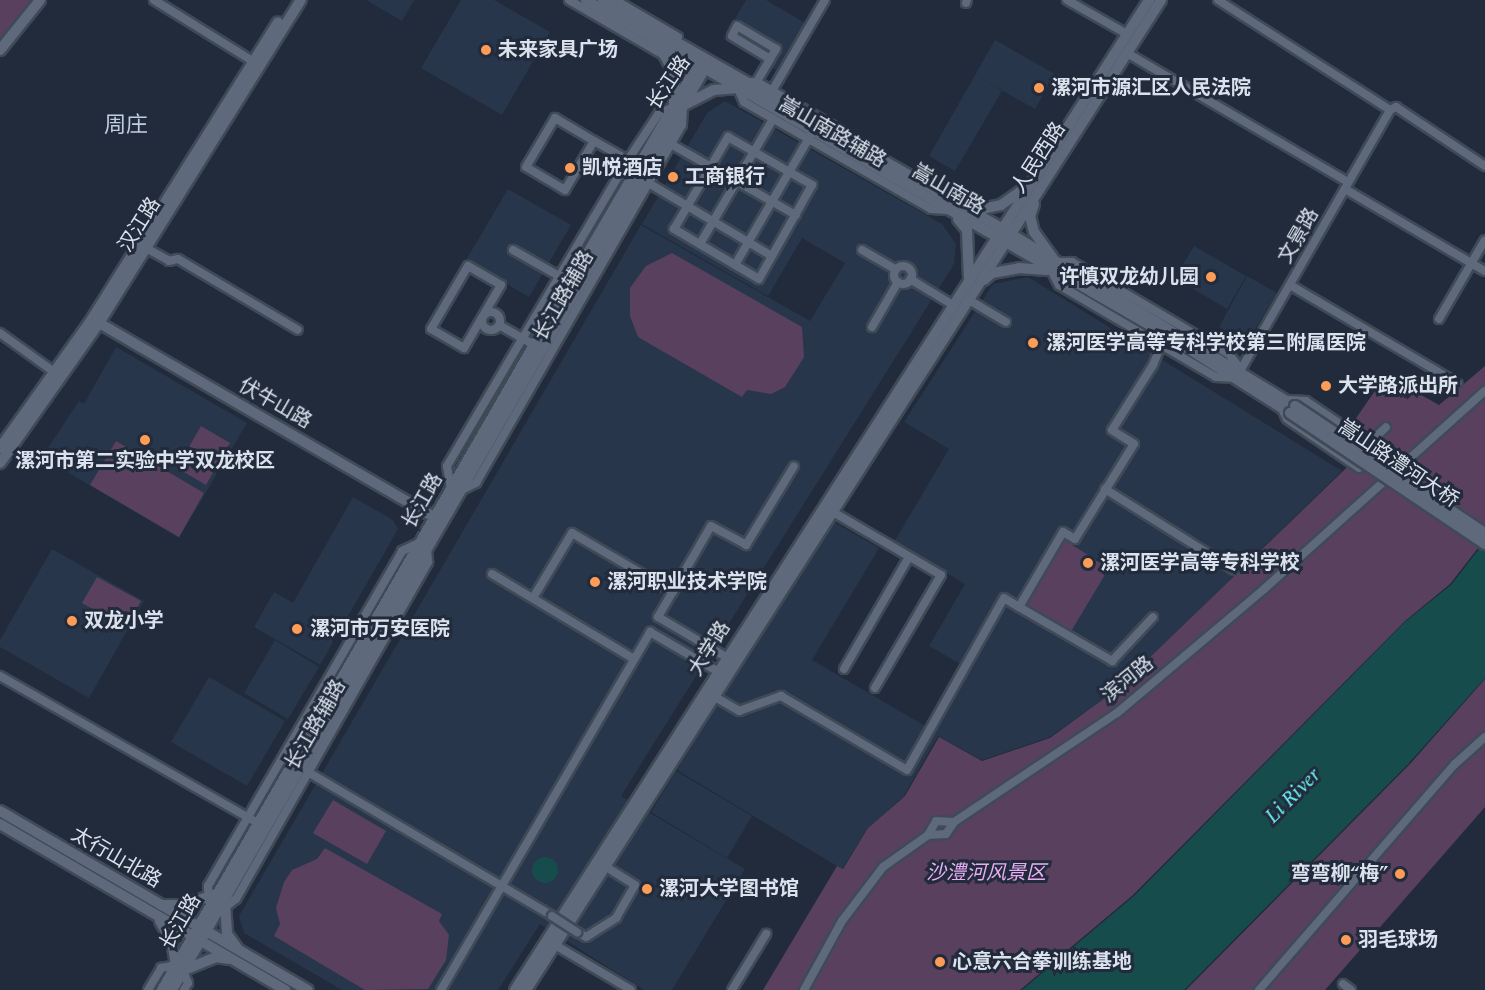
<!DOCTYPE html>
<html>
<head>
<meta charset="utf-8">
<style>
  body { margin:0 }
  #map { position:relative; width:1485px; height:990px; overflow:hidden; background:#212b3b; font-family:Spectral,"Noto Sans SC",serif }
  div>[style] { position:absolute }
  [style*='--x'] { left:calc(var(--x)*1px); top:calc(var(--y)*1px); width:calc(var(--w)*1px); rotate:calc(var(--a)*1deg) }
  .built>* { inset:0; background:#27364b }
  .green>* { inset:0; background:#5a405f }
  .water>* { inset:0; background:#174c4c }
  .round { border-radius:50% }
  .roads { filter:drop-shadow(2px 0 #404a57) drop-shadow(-2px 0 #404a57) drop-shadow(0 2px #404a57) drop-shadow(0 -2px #404a57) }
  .street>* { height:8px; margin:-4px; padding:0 4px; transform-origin:4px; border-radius:4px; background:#5e6a7c }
  .street>.ring { margin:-4px; padding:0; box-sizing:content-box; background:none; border:8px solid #5e6a7c; border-radius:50% }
  .secondary>* { height:10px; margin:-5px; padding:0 5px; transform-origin:5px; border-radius:5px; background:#5e6a7c }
  .bridges { filter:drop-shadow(2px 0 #404a57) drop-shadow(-2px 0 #404a57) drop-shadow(0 2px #404a57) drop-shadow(0 -2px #404a57) }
  .street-bridge>* { height:8px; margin:-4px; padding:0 4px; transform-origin:4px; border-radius:4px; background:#5e6a7c }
  .secondary-bridge>* { height:10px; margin:-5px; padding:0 5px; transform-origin:5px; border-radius:5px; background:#5e6a7c }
  .dots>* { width:16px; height:16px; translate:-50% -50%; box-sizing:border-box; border:3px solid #212b3b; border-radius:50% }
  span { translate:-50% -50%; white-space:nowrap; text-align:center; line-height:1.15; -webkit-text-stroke:6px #212b3b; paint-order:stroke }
  .poi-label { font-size:20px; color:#dbe2ed; font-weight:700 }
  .left { translate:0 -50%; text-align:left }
  .right { translate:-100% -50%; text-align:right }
  .street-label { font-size:20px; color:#dbe2ed }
  .park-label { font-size:20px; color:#e9acf5; font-style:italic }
  .water-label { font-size:21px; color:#6df8f8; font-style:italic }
  .quarter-label { font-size:22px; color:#bfcde1 }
</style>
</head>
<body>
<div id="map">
  <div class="built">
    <i style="clip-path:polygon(366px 0,414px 0,402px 21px)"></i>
    <i style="clip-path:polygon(461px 0,494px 0,550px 32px,502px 115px,421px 68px)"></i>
    <i style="clip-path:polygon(746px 0,766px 0,805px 23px,776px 70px,723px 39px)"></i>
    <i style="clip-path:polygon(995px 40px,1055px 74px,1035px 109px,980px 78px,1002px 91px,955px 171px,929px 156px)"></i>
    <i style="clip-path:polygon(725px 101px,942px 224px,956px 244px,954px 264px,621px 796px,745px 869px,672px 990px,644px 990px,540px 924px,498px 990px,342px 990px,244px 933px,239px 916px,641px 225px,810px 321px,845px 263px,802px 238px,768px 296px,642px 224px,707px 113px)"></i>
    <i style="clip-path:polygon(508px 189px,571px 225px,529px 297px,466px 260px)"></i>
    <i style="clip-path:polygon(1194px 246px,1246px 276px,1227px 309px,1175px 278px)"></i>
    <i style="clip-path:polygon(1247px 276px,1277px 293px,1246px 344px,1219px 327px)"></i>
    <i style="clip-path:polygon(1028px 277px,1342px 471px,1117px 689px,1050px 737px,982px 760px,938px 736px,904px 796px,868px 828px,842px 869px,677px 770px,832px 521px,879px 548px,812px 660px,927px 727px,962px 665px,929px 646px,965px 584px,894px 542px,949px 449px,904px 422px,993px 284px)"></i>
    <i style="clip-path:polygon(116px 347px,247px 423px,179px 538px,42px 457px,79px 401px,84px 404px)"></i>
    <i style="clip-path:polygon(353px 497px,393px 520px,398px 529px,320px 665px,254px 627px,274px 592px,293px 603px)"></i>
    <i style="clip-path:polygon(52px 549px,144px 601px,89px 698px,0 647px,0 640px)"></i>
    <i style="clip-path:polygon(275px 640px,319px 667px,288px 719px,244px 693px)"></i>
    <i style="clip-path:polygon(209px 677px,285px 721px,247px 786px,171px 742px)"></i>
    <i style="clip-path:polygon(676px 771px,752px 816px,727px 858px,651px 812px)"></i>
  </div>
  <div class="green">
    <i style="clip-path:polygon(0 0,33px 0,0 43px)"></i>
    <i style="clip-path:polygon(672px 253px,802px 327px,804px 357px,785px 387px,771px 394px,747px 390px,742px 397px,638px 337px,630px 316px,630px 288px,646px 266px)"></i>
    <i style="clip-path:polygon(1485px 366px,1485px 539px,1450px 584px,1405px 621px,1133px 895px,1020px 990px,763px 990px,837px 866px,843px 869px,868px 828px,905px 796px,939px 737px,982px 761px,1050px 738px,1117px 689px,1367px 448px,1345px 434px,1386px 375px,1439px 405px)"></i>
    <i style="clip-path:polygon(201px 426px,230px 443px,206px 485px,177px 468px)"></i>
    <i style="clip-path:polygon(116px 441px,204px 493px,179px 537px,90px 485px)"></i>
    <i style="clip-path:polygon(1064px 540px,1109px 568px,1070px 633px,1024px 606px)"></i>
    <i style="clip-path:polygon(97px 577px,141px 601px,126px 628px,82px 603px)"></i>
    <i style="clip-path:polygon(1485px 679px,1485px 807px,1325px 990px,1186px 990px,1411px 763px)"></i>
    <i style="clip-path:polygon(333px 800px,386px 831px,367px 864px,313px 833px)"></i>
    <i style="clip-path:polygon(325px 848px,442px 914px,439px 921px,449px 935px,446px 960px,428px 989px,365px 990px,274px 936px,280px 924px,276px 908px,284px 882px,292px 870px,317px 859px)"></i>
  </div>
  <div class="water">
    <i style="clip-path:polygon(1485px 541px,1485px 678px,1409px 763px,1184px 990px,1022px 990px,1134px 896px,1405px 622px,1452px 584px)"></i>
    <i class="round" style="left:532px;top:857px;width:26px;height:26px"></i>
  </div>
  <div class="roads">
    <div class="street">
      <i style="--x:154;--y:0;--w:118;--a:31.8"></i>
      <i style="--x:569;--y:0;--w:116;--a:30.1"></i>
      <i style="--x:669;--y:58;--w:15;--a:0"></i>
      <i style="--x:615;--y:0;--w:73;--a:30.4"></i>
      <i style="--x:1067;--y:0;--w:69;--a:29.5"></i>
      <i style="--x:1218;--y:0;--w:204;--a:32.6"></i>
      <i style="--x:1390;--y:110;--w:7;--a:-27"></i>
      <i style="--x:1396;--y:107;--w:107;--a:33.5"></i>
      <i style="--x:966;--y:3;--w:3;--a:-72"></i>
      <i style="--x:1127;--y:53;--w:256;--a:30.3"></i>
      <i style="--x:746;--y:82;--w:11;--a:0"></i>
      <i style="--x:757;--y:82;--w:100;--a:29.9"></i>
      <i style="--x:754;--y:86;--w:31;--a:-59"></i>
      <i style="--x:770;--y:59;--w:12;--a:-59"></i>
      <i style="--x:776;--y:49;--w:45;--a:-149.5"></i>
      <i style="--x:737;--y:26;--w:11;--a:117"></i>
      <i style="--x:732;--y:36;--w:44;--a:31.2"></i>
      <i style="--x:739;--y:91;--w:12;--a:66"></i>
      <i style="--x:744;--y:102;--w:215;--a:29.8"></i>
      <i style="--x:931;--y:209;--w:16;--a:4"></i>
      <i style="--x:772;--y:91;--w:105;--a:-59.8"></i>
      <i style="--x:728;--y:137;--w:97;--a:29.7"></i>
      <i style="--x:812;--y:185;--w:108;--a:119.4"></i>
      <i style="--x:759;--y:279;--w:99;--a:-149.5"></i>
      <i style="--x:674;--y:229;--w:107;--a:-59.6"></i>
      <i style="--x:594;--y:141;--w:57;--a:120.6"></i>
      <i style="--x:565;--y:190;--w:45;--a:-149.5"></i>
      <i style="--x:526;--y:167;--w:57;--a:-59.4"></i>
      <i style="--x:555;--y:118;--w:45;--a:30.5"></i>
      <i style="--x:594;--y:141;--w:39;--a:29"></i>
      <i style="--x:669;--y:143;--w:146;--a:29.6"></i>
      <i style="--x:645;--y:181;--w:147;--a:30.6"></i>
      <i style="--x:1345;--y:189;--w:162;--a:30.4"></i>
      <i style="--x:700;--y:244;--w:145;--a:-59.7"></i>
      <i style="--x:146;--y:248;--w:26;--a:29"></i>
      <i style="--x:169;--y:261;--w:9;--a:-13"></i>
      <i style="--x:178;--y:259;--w:139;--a:30.6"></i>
      <i style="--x:513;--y:250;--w:67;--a:29.6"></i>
      <i style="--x:862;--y:250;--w:39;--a:30"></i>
      <i style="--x:1057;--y:262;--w:15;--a:0"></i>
      <i style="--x:1072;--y:262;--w:182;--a:30.4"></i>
      <i style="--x:1229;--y:354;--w:20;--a:53"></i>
      <i style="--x:735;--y:265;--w:149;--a:-59.8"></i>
      <i style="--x:468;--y:266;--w:38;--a:30"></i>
      <i style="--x:501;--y:285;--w:73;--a:120.4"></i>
      <i style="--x:464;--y:348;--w:38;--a:-150"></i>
      <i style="--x:431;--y:329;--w:73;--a:-59.6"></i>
      <i class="ring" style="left:894px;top:266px;width:10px;height:10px"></i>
      <i style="--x:1051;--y:270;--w:17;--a:62"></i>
      <i style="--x:1059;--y:285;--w:182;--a:30.4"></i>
      <i style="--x:1216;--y:377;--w:20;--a:3"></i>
      <i style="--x:1236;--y:378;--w:309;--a:-60.1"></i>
      <i style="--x:910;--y:279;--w:50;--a:31.2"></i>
      <i style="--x:1290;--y:285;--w:194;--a:30.4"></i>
      <i style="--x:969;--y:300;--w:43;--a:30.7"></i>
      <i class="ring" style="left:482px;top:312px;width:10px;height:10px"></i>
      <i style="--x:1439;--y:319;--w:91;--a:-59.8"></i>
      <i style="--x:499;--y:325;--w:40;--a:29.7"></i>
      <i style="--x:872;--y:327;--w:52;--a:-60"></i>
      <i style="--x:0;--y:333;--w:67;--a:35.8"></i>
      <i style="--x:1288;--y:400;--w:18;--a:3"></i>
      <i style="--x:1306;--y:401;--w:104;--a:34"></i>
      <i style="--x:1281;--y:407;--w:13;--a:63"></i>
      <i style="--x:1287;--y:419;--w:87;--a:34.2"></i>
      <i style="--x:1369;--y:443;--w:23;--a:-43"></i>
      <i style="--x:451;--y:489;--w:23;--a:-100"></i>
      <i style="--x:447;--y:466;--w:356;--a:-59.4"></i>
      <i style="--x:628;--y:160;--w:56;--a:-56.6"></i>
      <i style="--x:659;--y:113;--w:14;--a:-21"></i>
      <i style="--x:1105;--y:489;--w:152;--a:32.1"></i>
      <i style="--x:462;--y:490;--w:16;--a:-27"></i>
      <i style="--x:476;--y:483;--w:413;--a:-60.1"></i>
      <i style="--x:682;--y:125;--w:18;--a:-87"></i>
      <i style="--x:833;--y:512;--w:125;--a:30.3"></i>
      <i style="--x:941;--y:575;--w:131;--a:120.3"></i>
      <i style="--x:492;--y:574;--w:165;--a:30.9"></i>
      <i style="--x:533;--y:598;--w:76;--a:-59"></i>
      <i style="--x:572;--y:533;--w:117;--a:30.3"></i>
      <i style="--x:1019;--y:607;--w:108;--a:30.1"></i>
      <i style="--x:1112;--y:661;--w:60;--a:-47"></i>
      <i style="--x:726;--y:657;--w:79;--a:-149.5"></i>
      <i style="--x:658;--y:617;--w:105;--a:-59.8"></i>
      <i style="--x:711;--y:526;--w:40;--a:28"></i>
      <i style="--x:746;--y:545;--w:92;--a:-58.7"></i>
      <i style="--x:844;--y:669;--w:129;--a:-59.9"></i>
      <i style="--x:0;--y:676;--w:297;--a:29.7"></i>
      <i style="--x:715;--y:697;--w:28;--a:30"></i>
      <i style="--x:739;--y:711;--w:45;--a:-19.7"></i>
      <i style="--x:781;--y:696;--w:146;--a:30.4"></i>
      <i style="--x:907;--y:770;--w:197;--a:-60.6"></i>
      <i style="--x:1004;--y:598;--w:17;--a:31"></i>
      <i style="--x:1019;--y:607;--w:87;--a:-59.6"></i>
      <i style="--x:1063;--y:532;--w:14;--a:30"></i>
      <i style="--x:1075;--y:539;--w:112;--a:-58.2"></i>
      <i style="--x:1134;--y:444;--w:26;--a:-148"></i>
      <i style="--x:1112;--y:430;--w:77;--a:-57.8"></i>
      <i style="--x:1153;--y:365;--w:22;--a:-68"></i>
      <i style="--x:308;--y:772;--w:283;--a:30.5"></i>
      <i style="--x:928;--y:835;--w:16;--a:-60"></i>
      <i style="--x:936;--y:821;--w:18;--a:3"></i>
      <i style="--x:209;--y:901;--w:15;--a:-94"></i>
      <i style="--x:208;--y:886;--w:387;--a:-59.9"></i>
      <i style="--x:402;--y:551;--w:19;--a:-25"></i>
      <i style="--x:223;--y:909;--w:16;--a:-38"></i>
      <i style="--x:236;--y:899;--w:388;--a:-60.3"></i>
      <i style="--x:428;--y:562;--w:13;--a:-94"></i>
      <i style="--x:577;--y:932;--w:10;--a:29"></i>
      <i style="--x:586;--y:937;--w:36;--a:-32"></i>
      <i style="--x:616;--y:918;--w:38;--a:-60"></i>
      <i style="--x:635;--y:885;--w:36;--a:-148"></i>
      <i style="--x:555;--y:945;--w:88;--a:30.6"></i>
      <i style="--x:183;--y:970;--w:14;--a:69"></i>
      <i style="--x:188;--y:983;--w:8;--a:120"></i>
      <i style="--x:1343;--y:984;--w:10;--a:37"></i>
      <i style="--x:148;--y:990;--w:26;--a:-59"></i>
      <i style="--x:161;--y:968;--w:15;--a:-11"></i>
      <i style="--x:441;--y:990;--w:415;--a:-59.7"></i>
      <i style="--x:650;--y:632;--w:78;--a:30.2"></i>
      <i style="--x:732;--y:990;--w:66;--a:-58.7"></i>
      <i style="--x:804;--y:990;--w:79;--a:-61.2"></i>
      <i style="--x:842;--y:921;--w:68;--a:-52.8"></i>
      <i style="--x:883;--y:867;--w:55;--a:-35.4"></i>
      <i style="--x:928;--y:835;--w:18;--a:-3"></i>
      <i style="--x:946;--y:834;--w:14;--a:-56"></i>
      <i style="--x:954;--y:822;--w:196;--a:-33.8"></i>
      <i style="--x:1117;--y:713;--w:192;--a:-40.1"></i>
      <i style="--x:1264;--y:589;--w:297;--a:-41.9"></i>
      <i style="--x:1259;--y:990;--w:299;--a:-49.1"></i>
      <i style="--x:1455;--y:764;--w:40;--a:-42"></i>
    </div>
    <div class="secondary">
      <i style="--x:586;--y:0;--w:671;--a:29.97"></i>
      <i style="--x:1167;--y:335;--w:146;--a:32.4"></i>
      <i style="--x:603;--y:0;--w:459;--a:29.8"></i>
      <i style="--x:1001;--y:228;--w:344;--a:31.2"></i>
      <i style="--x:659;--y:45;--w:34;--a:62"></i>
      <i style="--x:675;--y:75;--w:28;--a:92"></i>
      <i style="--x:0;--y:50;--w:64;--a:-51.3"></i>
      <i style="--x:686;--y:104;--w:31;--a:-27"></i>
      <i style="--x:714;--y:90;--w:21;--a:-5"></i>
      <i style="--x:1034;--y:204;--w:13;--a:108"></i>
      <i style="--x:1030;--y:216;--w:16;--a:76"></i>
      <i style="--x:1034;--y:232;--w:31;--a:54"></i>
      <i style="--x:968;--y:206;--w:13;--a:13"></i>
      <i style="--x:981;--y:209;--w:20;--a:-11"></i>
      <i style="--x:1001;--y:205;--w:29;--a:-35"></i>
      <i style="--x:958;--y:219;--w:14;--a:51"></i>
      <i style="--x:967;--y:230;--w:48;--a:87.6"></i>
      <i style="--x:984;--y:280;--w:11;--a:-41"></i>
      <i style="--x:992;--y:273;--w:27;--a:-10"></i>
      <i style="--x:1019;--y:268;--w:28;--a:4"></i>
      <i style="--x:94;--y:320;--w:401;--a:30.1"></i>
      <i style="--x:0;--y:448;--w:158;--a:-54.5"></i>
      <i style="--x:92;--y:319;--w:350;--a:-57.9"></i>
      <i style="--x:0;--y:463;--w:171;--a:-54.7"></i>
      <i style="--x:99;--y:323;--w:381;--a:-58"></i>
      <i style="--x:0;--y:811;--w:356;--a:30.2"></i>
      <i style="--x:0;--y:824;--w:330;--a:30.2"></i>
      <i style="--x:225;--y:904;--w:30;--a:86"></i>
      <i style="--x:227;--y:934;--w:17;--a:54"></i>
      <i style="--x:161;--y:905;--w:22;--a:0"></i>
      <i style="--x:183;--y:905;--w:38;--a:-18"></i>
      <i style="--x:160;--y:921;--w:24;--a:60"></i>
      <i style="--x:172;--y:942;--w:23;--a:80"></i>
      <i style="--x:184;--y:970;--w:35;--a:-22"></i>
      <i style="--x:216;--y:957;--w:12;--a:9"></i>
      <i style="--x:162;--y:990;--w:745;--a:-60.03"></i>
      <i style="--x:534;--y:345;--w:323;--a:-59.7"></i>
      <i style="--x:697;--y:66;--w:11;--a:-34"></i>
      <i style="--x:172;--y:990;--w:1063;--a:-59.96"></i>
      <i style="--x:704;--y:70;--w:10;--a:-79"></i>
      <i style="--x:515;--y:990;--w:1176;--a:-57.36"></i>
      <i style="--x:526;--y:990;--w:1176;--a:-57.32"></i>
    </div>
  </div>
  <div class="bridges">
    <div class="street-bridge">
      <i style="--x:552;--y:916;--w:30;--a:33"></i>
    </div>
    <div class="secondary-bridge">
      <i style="--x:1295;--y:406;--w:229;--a:33.8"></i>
      <i style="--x:1290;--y:413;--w:235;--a:33.9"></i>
    </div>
  </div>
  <div class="dots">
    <i style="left:486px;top:50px;background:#fd9c56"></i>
    <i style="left:1039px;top:88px;background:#fd9c56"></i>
    <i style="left:570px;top:168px;background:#fd9c56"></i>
    <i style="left:673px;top:177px;background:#fd9c56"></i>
    <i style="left:1211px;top:277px;background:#fd9c56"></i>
    <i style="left:1033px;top:343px;background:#fd9c56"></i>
    <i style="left:1326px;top:386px;background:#fd9c56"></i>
    <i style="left:145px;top:440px;background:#fd9c56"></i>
    <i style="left:1088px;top:563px;background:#fd9c56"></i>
    <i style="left:595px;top:582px;background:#fd9c56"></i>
    <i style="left:72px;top:621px;background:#fd9c56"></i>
    <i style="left:297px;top:629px;background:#fd9c56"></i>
    <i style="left:1400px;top:874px;background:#fd9c56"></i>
    <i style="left:647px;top:889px;background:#fd9c56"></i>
    <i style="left:1346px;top:940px;background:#fd9c56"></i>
    <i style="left:940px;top:962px;background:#fd9c56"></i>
  </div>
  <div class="poi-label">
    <span class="left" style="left:498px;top:50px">未来家具广场</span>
    <span class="left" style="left:1051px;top:88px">漯河市源汇区人民法院</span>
    <span class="left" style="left:582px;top:168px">凯悦酒店</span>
    <span class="left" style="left:685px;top:177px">工商银行</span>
    <span class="right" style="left:1199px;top:277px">许慎双龙幼儿园</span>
    <span class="left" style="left:1046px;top:343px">漯河医学高等专科学校第三附属医院</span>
    <span class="left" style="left:1338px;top:386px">大学路派出所</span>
    <span style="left:145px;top:461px">漯河市第二实验中学双龙校区</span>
    <span class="left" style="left:1100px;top:563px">漯河医学高等专科学校</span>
    <span class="left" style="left:607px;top:582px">漯河职业技术学院</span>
    <span class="left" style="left:84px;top:621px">双龙小学</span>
    <span class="left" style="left:310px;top:629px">漯河市万安医院</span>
    <span class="right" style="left:1388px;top:874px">弯弯柳“梅”</span>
    <span class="left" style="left:659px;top:889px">漯河大学图书馆</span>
    <span class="left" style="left:1358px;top:940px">羽毛球场</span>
    <span class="left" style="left:952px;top:962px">心意六合拳训练基地</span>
  </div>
  <div class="street-label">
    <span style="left:669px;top:83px;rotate:-56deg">长江路</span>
    <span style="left:832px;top:133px;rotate:30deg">嵩山南路辅路</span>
    <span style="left:1039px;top:158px;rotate:-57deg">人民西路</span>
    <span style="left:948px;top:190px;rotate:30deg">嵩山南路</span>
    <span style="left:140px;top:225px;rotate:-58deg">汉江路</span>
    <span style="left:1299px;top:236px;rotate:-60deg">文景路</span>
    <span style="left:564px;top:296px;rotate:-60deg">长江路辅路</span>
    <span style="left:275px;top:404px;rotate:30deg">伏牛山路</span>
    <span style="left:1398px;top:464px;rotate:34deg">嵩山路澧河大桥</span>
    <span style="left:423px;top:501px;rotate:-60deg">长江路</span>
    <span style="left:710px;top:649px;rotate:-58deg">大学路</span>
    <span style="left:1128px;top:680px;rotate:-39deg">滨河路</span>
    <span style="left:316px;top:725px;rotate:-60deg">长江路辅路</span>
    <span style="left:116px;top:858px;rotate:30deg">太行山北路</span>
    <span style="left:181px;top:922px;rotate:-60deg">长江路</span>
  </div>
  <div class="park-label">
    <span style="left:986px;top:873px">沙澧河风景区</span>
  </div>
  <div class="water-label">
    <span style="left:1293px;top:796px;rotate:-45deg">Li River</span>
  </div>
  <div class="quarter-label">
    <span style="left:126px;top:126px">周庄</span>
  </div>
</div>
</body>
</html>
